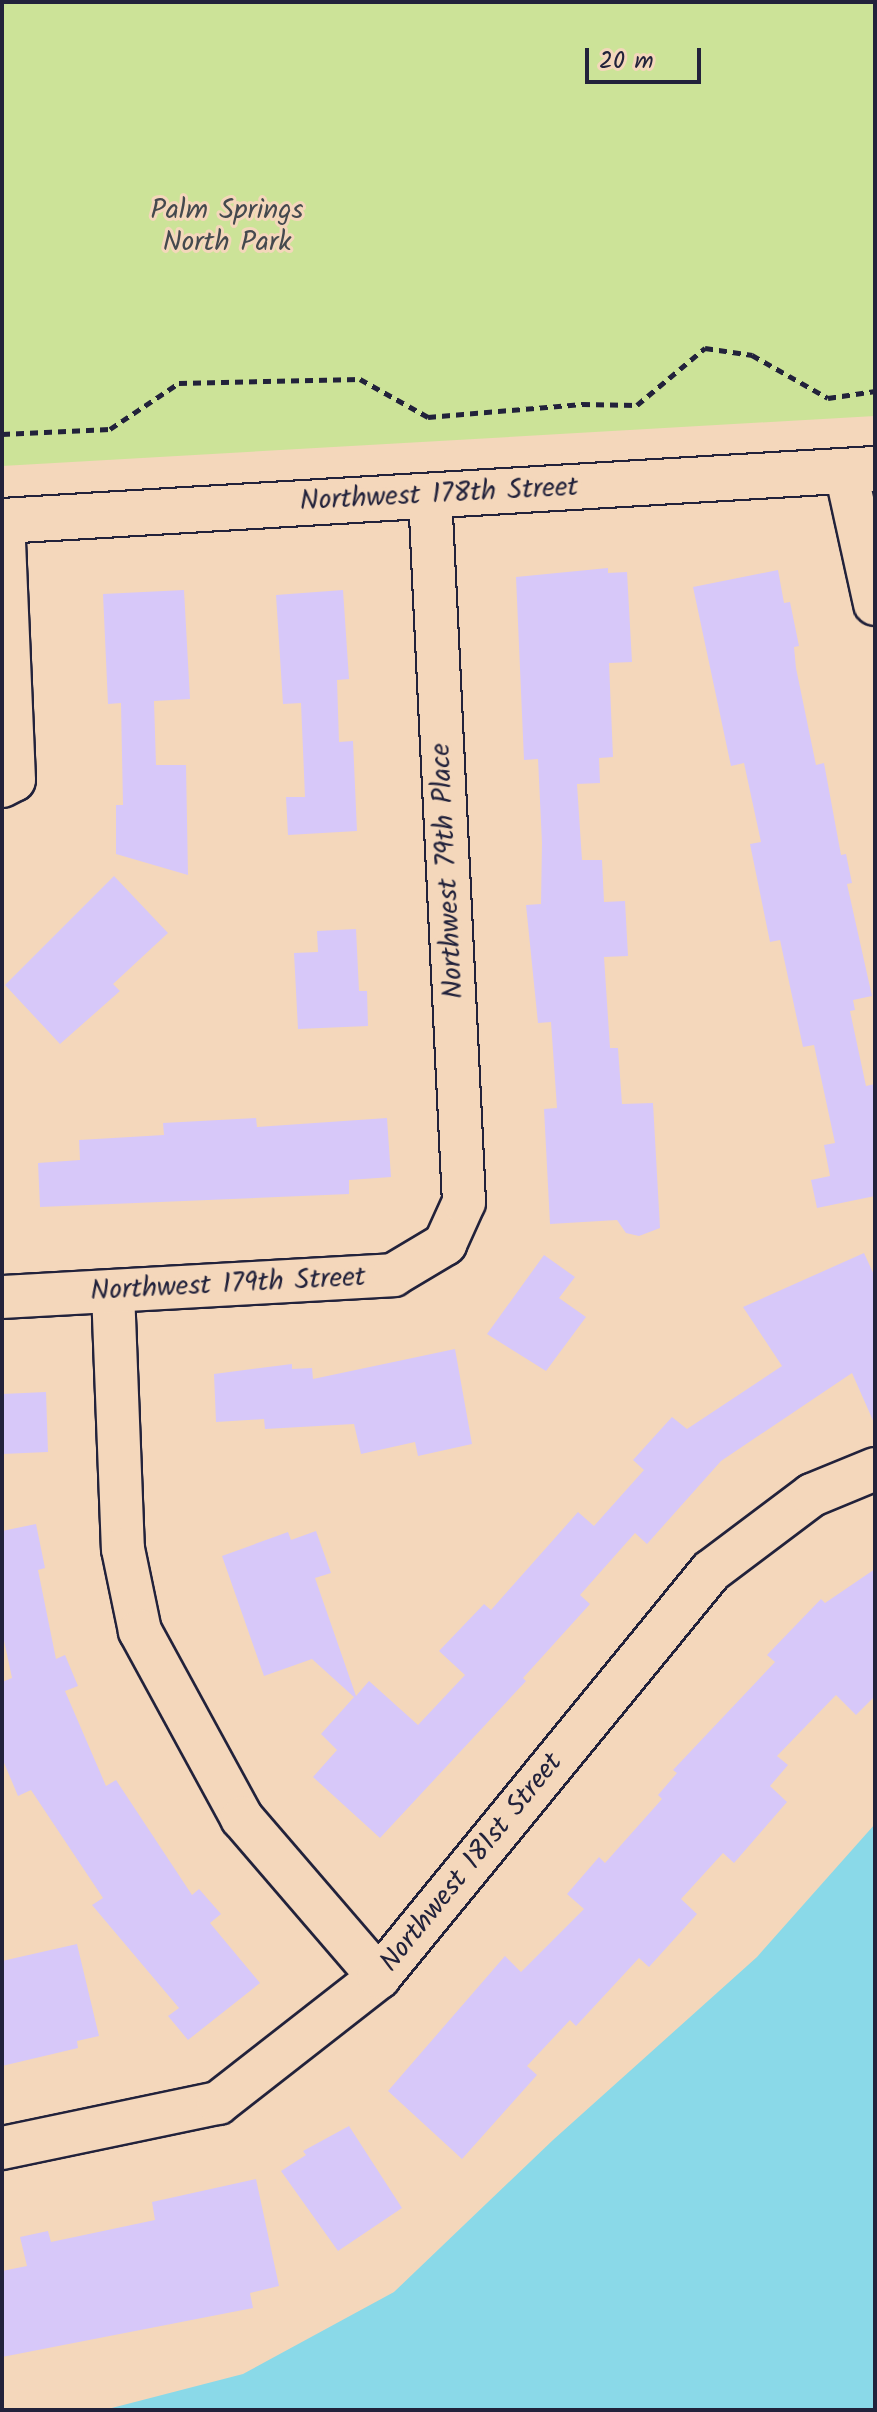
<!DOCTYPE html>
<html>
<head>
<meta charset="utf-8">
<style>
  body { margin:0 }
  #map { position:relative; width:877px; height:2412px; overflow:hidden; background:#f4d7bb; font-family:Kalam,sans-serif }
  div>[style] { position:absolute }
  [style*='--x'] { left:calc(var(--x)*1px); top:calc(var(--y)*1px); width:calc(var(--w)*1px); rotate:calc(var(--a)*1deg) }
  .green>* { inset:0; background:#cce398 }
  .water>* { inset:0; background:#8ad9e8 }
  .building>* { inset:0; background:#d7c8f9 }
  .path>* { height:5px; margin-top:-2.5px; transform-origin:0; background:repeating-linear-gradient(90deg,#22223b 0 8px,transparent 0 14px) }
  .roads { filter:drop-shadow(2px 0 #22223b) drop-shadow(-2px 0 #22223b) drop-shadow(0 2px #22223b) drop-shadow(0 -2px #22223b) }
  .minor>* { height:42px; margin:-21px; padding:0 21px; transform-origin:21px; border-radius:21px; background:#f4d7bb }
  .tertiary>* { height:44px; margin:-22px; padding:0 22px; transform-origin:22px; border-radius:22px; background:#f4d7bb }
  span { translate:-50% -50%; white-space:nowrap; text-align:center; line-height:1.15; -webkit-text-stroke:6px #f4d7bb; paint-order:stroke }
  .park-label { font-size:28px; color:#44494e }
  .street-label { font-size:28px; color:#22223b }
  .frame { position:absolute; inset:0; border:4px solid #22223b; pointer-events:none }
  .scale { position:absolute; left:585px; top:48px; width:116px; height:36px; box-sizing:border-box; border:4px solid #22223b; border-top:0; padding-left:10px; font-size:24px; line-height:28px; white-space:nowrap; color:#22223b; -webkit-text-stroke:6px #f4d7bb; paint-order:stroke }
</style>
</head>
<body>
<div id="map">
  <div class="green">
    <i style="clip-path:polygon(2px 2px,875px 2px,875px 416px,2px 466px)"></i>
  </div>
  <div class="water">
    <i style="clip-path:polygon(875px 1824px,875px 2410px,104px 2410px,243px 2374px,394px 2292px,553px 2140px,757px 1957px)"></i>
  </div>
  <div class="building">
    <i style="clip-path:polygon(608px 568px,608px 573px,627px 572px,632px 662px,609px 663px,613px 757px,599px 758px,600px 783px,577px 784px,582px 860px,602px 860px,604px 902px,625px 901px,628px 956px,604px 957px,610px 1048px,618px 1048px,622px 1104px,653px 1103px,660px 1228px,639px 1236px,626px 1233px,617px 1220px,550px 1224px,544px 1109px,557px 1108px,551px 1022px,538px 1023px,526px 905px,541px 904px,542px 843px,538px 759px,524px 760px,516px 577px)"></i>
    <i style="clip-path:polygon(778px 570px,784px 603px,790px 602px,799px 646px,794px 647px,796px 668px,816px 765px,824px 763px,841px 855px,846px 854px,852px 883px,847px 884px,872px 996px,853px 1000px,855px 1010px,850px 1011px,866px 1086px,875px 1084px,875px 1196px,817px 1208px,811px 1180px,830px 1176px,824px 1145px,835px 1143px,814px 1045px,803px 1047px,780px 940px,770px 942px,750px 844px,761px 842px,744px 763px,731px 766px,693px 587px)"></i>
    <i style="clip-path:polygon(184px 590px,190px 699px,154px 701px,156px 765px,186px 765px,188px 875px,116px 854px,116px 805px,123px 805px,121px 703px,108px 704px,103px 594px)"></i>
    <i style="clip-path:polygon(343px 590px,349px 679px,337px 680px,339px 742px,353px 741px,357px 831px,288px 835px,286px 797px,305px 797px,301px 703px,283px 704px,276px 595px)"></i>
    <i style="clip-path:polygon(114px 876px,168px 933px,113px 984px,120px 991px,60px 1044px,5px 985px)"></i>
    <i style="clip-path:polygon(356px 929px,359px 991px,367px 991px,368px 1026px,298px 1029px,294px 953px,318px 952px,317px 931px)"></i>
    <i style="clip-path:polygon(256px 1118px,257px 1127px,387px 1118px,391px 1177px,349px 1180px,349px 1194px,40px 1207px,38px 1163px,80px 1160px,79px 1140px,164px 1135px,163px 1123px)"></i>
    <i style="clip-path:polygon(864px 1253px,875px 1277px,875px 1425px,852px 1373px,721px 1461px,647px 1544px,635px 1533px,580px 1595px,590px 1604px,523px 1678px,526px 1681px,380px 1838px,313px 1777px,337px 1750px,321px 1734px,354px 1697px,312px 1659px,264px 1676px,222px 1556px,288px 1532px,291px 1540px,316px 1531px,331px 1573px,315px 1578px,356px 1696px,369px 1681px,418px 1725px,465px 1675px,439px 1651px,484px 1604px,491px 1610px,578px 1512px,594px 1526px,644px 1470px,633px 1460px,672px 1417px,687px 1429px,782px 1366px,743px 1307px)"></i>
    <i style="clip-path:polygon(544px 1255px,575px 1277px,559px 1298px,586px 1317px,546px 1371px,487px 1334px)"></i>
    <i style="clip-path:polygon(455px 1349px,472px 1444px,418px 1456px,415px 1442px,361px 1454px,354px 1424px,265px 1429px,264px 1419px,216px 1422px,214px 1374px,292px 1364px,292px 1369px,312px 1368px,313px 1379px)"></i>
    <i style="clip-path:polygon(46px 1392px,48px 1452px,2px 1454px,2px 1394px)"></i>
    <i style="clip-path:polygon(36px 1524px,45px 1568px,38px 1570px,56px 1659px,65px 1655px,78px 1686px,65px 1691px,106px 1786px,116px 1780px,192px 1895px,199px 1889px,221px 1914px,210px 1923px,260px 1983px,188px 2040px,168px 2016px,179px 2008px,92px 1905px,103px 1898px,31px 1790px,18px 1796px,2px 1758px,2px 1682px,12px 1678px,2px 1631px,2px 1531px)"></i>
    <i style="clip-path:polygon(875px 1569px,875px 1696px,856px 1715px,836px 1695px,777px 1756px,788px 1765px,770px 1786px,787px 1802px,734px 1863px,723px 1853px,681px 1899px,697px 1914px,649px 1967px,639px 1958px,576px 2026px,570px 2020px,527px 2066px,537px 2075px,462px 2159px,388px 2091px,505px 1956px,521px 1972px,584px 1909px,567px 1894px,599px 1857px,605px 1863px,662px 1799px,658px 1795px,677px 1773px,673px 1770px,775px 1662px,767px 1655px,821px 1599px,825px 1603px)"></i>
    <i style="clip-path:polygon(77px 1944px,99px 2036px,77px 2041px,78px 2048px,2px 2066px,2px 1961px)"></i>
    <i style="clip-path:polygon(349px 2126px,402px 2208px,338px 2251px,281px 2171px,306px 2155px,303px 2151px)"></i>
    <i style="clip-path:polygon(256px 2179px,279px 2286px,250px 2293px,253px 2308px,2px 2357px,2px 2271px,27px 2266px,20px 2237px,48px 2231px,51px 2242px,155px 2220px,152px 2202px)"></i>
  </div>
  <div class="path">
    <i style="--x:2;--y:434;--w:108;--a:-2.7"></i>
    <i style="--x:110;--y:429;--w:83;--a:-33.7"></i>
    <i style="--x:179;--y:383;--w:181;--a:-1.3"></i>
    <i style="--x:360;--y:379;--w:78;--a:29.2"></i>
    <i style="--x:428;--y:417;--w:155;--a:-4.8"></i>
    <i style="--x:582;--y:404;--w:55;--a:1"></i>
    <i style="--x:637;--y:405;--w:89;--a:-40"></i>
    <i style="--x:705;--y:348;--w:48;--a:8.5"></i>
    <i style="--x:752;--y:355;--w:87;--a:29.5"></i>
    <i style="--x:828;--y:398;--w:48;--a:-8.5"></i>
  </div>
  <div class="roads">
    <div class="minor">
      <i style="--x:846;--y:472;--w:135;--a:77.6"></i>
      <i style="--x:2;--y:786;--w:13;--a:-27"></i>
      <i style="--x:14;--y:780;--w:259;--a:-92.4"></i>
      <i style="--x:113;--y:1291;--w:258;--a:87.8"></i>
      <i style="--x:123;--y:1549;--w:84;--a:78.3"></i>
      <i style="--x:140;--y:1631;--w:213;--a:61.4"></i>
      <i style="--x:242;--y:1818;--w:210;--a:49.3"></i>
      <i style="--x:2;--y:1297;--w:392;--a:-3.2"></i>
      <i style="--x:393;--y:1275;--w:61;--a:-30.8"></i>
      <i style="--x:445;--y:1244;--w:46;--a:-65.7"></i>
      <i style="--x:464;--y:1202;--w:708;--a:-92.75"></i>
      <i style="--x:2;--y:2148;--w:221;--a:-11.8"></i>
      <i style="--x:218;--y:2103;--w:204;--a:-38"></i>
      <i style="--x:379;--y:1977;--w:524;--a:-50.73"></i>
      <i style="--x:711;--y:1571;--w:126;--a:-37"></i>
      <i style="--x:812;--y:1495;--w:68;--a:-22.4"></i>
    </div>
    <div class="tertiary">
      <i style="--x:2;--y:521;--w:875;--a:-3.41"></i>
    </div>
  </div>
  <div class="park-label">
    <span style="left:227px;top:227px">Palm Springs<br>North Park</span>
  </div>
  <div class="street-label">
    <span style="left:439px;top:495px;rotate:-3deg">Northwest 178th Street</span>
    <span style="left:448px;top:871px;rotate:-93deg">Northwest 79th Place</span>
    <span style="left:228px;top:1285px;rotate:-3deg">Northwest 179th Street</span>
    <span style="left:472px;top:1863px;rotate:-51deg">Northwest 181st Street</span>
  </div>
  <div class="frame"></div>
  <div class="scale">20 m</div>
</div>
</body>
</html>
